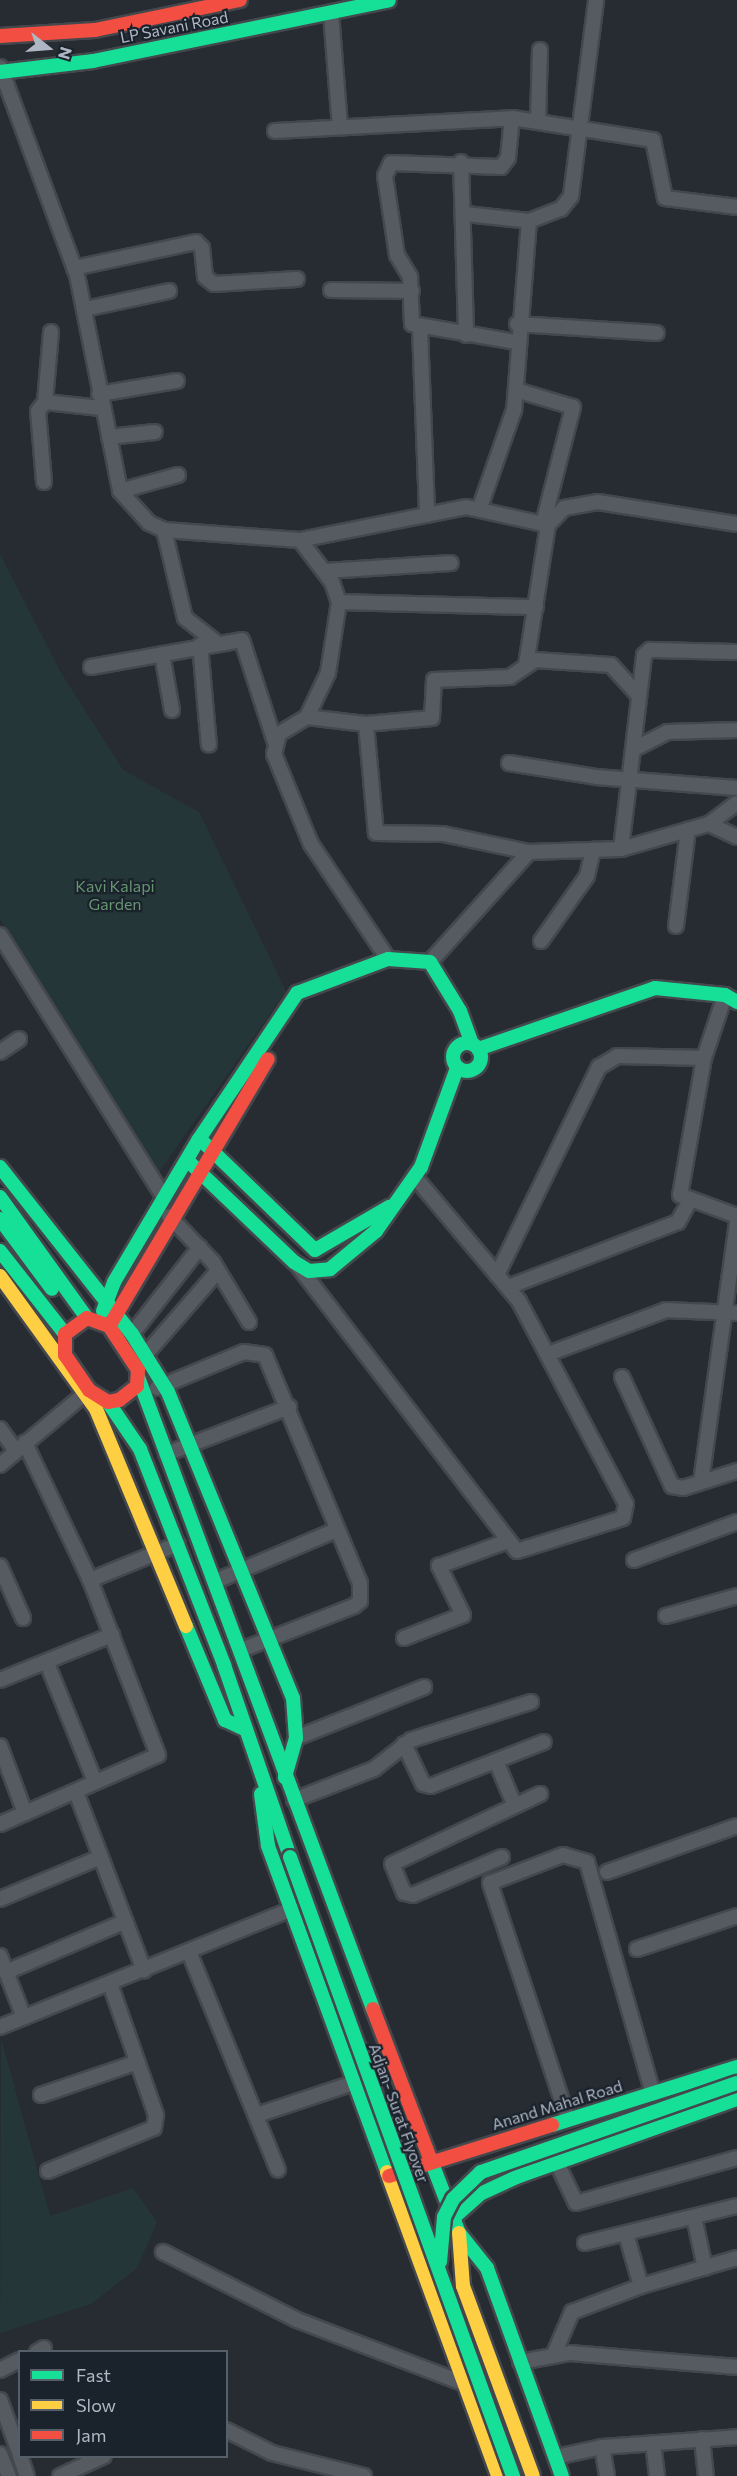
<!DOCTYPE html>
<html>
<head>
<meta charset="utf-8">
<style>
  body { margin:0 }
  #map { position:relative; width:737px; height:2476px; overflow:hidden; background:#262c32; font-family:Commissioner,sans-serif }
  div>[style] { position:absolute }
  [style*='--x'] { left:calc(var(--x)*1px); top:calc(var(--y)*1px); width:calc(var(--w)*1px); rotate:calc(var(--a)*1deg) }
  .green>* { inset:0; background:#243638 }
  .roads { filter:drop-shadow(2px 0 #44484d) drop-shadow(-2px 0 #44484d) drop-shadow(0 2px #44484d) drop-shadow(0 -2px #44484d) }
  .street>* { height:14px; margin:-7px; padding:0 7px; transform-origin:7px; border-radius:7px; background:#565a61 }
  .fast>* { height:14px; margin:-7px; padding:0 7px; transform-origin:7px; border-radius:7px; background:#16e098 }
  .fast>.ring { margin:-7px; padding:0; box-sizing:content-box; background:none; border:14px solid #16e098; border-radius:50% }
  .slow>* { height:14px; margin:-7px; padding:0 7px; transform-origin:7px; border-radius:7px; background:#ffcf43 }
  .jam>* { height:14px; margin:-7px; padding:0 7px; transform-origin:7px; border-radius:7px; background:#f24e42 }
  .bridges { filter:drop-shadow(2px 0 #43474d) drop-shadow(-2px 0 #43474d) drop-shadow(0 2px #43474d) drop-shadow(0 -2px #43474d) }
  .fast-bridge>* { height:14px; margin:-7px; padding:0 7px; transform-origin:7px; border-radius:7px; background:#16e098 }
  span { translate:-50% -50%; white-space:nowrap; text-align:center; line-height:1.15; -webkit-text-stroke:4.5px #1a222c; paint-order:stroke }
  .street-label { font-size:16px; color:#afb7c4 }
  .park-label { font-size:16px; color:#679471 }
  .legend { position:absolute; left:18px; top:2350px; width:210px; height:108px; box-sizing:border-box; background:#1a222c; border:2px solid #565e69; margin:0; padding:8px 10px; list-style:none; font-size:18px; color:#afb7c4 }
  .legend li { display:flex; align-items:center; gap:12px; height:30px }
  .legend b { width:30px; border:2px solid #565e69 }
  .north { position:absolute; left:18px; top:18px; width:60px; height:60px; -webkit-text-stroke:4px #1a222c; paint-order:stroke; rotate:107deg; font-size:16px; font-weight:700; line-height:24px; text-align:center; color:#afb7c4 }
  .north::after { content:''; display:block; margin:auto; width:21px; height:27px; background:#afb7c4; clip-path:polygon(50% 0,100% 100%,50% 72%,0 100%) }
</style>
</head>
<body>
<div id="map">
  <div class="green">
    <i style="clip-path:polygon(0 554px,60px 671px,123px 770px,199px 812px,286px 991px,157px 1175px,0 919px)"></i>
    <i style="clip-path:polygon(1px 2038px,50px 2216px,133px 2188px,157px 2222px,137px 2268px,91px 2304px,0 2333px)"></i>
  </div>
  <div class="roads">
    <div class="street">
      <i style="--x:331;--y:13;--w:114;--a:85.5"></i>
      <i style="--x:0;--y:67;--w:222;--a:69.7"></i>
      <i style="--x:77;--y:275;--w:220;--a:78.7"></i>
      <i style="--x:120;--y:491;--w:43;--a:47.8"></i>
      <i style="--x:149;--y:523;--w:17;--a:25"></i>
      <i style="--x:164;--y:530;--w:136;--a:4.2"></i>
      <i style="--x:300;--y:540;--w:53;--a:52.7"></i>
      <i style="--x:332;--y:582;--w:21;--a:71"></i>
      <i style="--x:339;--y:602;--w:72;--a:98.8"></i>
      <i style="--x:328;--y:673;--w:49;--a:115.5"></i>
      <i style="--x:307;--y:717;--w:33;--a:149"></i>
      <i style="--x:279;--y:734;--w:21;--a:104"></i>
      <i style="--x:274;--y:754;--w:97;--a:67.7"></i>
      <i style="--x:311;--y:844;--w:138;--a:56.2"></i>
      <i style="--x:512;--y:118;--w:40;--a:95.7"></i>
      <i style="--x:508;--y:158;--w:11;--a:128"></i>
      <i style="--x:501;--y:167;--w:110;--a:-177.9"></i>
      <i style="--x:391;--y:163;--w:14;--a:115"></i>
      <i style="--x:385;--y:176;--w:80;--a:81.4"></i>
      <i style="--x:397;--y:255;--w:26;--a:59"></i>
      <i style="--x:410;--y:277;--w:47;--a:87.6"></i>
      <i style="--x:412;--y:324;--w:106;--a:9.8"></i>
      <i style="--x:538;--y:121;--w:71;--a:-88.4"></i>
      <i style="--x:275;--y:131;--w:237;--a:-3.1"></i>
      <i style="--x:512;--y:118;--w:143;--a:8.9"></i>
      <i style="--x:653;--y:140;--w:59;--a:78.3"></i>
      <i style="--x:665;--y:198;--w:73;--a:7.1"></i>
      <i style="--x:461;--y:162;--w:173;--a:88.3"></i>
      <i style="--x:466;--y:214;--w:63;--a:6.3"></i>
      <i style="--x:529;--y:221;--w:190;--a:94.5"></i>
      <i style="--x:514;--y:410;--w:103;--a:109.3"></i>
      <i style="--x:529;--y:221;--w:34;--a:-21"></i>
      <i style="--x:561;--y:209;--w:16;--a:-52"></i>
      <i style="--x:571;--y:196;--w:198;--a:-82.7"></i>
      <i style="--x:74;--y:268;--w:125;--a:-12"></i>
      <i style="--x:196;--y:242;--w:8;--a:45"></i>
      <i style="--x:202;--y:248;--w:29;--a:84"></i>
      <i style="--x:205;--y:277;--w:11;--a:38"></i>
      <i style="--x:214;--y:284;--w:83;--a:-3.4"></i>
      <i style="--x:331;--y:290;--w:81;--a:0.7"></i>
      <i style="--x:85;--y:309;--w:86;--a:-12.1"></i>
      <i style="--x:517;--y:324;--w:140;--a:3.7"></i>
      <i style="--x:420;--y:329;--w:186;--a:87.8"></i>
      <i style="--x:51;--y:332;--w:70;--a:94.9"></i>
      <i style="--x:45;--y:402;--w:56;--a:6.1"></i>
      <i style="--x:516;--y:390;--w:59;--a:16.6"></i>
      <i style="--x:573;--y:407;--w:121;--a:104.4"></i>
      <i style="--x:99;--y:394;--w:79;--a:-9.5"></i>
      <i style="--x:109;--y:437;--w:46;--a:-6.2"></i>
      <i style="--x:44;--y:482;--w:71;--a:-94.8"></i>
      <i style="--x:38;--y:411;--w:11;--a:-52"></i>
      <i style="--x:120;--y:491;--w:60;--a:-15.4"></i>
      <i style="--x:164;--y:530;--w:90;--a:76.6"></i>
      <i style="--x:185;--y:618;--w:37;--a:38"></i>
      <i style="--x:300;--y:540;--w:169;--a:-11.2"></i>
      <i style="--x:466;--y:507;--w:84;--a:12.4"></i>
      <i style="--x:548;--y:525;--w:23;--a:-47"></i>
      <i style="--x:564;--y:508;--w:35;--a:-10"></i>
      <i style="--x:598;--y:502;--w:141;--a:9"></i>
      <i style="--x:325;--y:571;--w:126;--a:-3.6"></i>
      <i style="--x:339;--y:602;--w:197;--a:1.5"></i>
      <i style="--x:200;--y:645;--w:100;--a:84.9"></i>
      <i style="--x:162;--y:654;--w:57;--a:79.9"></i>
      <i style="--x:526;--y:665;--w:142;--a:-81.1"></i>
      <i style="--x:91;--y:667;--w:153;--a:-10.1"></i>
      <i style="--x:242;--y:640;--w:107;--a:72.1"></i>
      <i style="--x:307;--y:717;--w:59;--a:6.8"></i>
      <i style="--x:366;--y:724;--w:66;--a:-5.2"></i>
      <i style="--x:432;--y:718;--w:38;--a:-87"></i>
      <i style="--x:434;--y:680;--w:76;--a:-2.3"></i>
      <i style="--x:510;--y:677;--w:30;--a:-34"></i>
      <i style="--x:535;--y:660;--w:76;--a:3.8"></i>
      <i style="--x:611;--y:665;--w:42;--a:47.9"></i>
      <i style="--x:366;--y:724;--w:109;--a:84.8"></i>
      <i style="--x:376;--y:833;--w:67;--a:0.9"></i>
      <i style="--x:443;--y:834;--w:88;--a:11.8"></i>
      <i style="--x:529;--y:852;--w:92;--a:-1.9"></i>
      <i style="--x:621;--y:849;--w:91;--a:-15.9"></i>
      <i style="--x:709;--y:824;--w:35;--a:-37"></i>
      <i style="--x:634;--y:749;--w:37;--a:-27"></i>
      <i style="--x:667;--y:732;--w:70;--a:-1.6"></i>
      <i style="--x:509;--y:763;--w:88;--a:9.1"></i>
      <i style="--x:596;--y:777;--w:141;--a:4.5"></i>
      <i style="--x:709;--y:824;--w:31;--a:25"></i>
      <i style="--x:621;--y:849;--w:195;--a:-83.2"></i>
      <i style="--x:644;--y:655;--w:8;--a:-40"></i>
      <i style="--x:650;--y:650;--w:87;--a:1.3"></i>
      <i style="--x:676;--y:926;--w:97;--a:-82.9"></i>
      <i style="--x:0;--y:935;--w:309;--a:58"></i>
      <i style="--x:541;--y:941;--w:80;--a:-54.7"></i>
      <i style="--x:587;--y:876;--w:27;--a:-77"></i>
      <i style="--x:430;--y:962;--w:148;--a:-48"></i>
      <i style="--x:725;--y:995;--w:66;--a:108.4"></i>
      <i style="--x:704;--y:1058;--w:139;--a:99.9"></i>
      <i style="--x:680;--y:1195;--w:61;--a:20.2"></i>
      <i style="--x:0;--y:1052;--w:23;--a:-34"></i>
      <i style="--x:169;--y:1216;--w:64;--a:46.3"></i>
      <i style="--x:213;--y:1262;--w:70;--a:59"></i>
      <i style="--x:298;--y:1266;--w:359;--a:52.5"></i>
      <i style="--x:517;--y:1551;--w:111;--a:-17.3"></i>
      <i style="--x:623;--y:1518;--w:14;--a:-78"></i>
      <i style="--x:626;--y:1504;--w:229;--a:-117.8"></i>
      <i style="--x:519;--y:1301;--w:163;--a:-130"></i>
      <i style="--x:497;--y:1275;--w:232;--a:-63.9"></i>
      <i style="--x:599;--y:1067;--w:21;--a:-31"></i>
      <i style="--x:617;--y:1056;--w:87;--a:1.3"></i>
      <i style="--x:508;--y:1287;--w:182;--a:-20.9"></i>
      <i style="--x:678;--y:1222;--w:23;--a:-61"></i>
      <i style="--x:132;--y:1334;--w:110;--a:-52"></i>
      <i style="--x:146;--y:1354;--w:110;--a:-49.1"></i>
      <i style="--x:548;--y:1354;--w:126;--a:-20.4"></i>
      <i style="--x:666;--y:1310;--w:71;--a:2.4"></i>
      <i style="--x:622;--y:1377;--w:120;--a:65.4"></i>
      <i style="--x:672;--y:1486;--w:11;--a:10"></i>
      <i style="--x:683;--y:1488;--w:57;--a:-17.5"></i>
      <i style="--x:157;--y:1388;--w:94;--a:-22.5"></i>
      <i style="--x:244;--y:1352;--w:21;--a:8"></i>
      <i style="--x:265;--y:1355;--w:247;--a:67.4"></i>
      <i style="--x:360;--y:1583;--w:18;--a:90"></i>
      <i style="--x:360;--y:1601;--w:8;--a:140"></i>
      <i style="--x:354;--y:1606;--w:121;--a:158.7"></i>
      <i style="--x:0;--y:1429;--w:27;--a:54"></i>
      <i style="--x:166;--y:1454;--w:132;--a:-20.9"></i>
      <i style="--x:0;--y:1465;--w:116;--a:-40.1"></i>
      <i style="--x:701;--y:1482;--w:263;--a:-82.1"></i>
      <i style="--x:634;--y:1560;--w:110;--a:-20.3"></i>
      <i style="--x:0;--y:1566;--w:57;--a:66.1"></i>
      <i style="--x:90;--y:1580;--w:95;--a:-22.2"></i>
      <i style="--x:216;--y:1581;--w:130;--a:-23"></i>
      <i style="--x:666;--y:1616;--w:74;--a:-15.7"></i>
      <i style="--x:404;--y:1638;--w:63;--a:-21.3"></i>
      <i style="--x:463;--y:1615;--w:55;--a:-116.1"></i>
      <i style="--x:439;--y:1566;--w:70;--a:-20"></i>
      <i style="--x:47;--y:1663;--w:128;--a:68"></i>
      <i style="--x:0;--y:1680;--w:121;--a:-21.9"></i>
      <i style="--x:296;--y:1738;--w:138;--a:-21.7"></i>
      <i style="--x:404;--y:1744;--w:44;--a:64.6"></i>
      <i style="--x:423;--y:1784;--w:8;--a:14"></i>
      <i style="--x:431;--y:1786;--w:121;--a:-21.3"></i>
      <i style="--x:0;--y:1746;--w:72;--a:69.5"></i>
      <i style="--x:496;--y:1761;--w:47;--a:67.3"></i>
      <i style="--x:76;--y:1792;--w:191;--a:69.1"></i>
      <i style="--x:294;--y:1800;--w:86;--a:-21.2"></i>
      <i style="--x:374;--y:1769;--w:47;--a:-38.1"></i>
      <i style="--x:411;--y:1740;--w:126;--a:-17.6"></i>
      <i style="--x:0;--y:1824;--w:172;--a:-23.6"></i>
      <i style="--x:158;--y:1755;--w:188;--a:-111.2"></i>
      <i style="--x:90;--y:1580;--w:152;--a:-115.4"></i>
      <i style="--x:502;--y:1857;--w:97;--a:156.9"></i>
      <i style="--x:413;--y:1895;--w:9;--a:-167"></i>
      <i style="--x:404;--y:1893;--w:31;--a:-112"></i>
      <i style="--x:392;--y:1864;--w:164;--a:-25.3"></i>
      <i style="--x:607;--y:1872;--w:138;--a:-19.5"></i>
      <i style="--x:0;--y:1899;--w:109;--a:-22.6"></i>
      <i style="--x:637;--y:1949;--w:105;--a:-18.3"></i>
      <i style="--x:189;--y:1952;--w:235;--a:67.8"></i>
      <i style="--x:0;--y:1956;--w:66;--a:68.8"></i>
      <i style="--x:6;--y:1972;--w:130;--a:-23"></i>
      <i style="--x:0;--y:2027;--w:315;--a:-22"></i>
      <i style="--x:41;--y:2095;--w:102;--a:-18.8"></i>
      <i style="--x:257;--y:2115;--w:102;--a:-18.3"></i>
      <i style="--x:568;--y:2119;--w:249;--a:-108.3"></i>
      <i style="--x:490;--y:1883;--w:78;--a:-21"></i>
      <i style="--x:563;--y:1855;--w:25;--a:16"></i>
      <i style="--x:587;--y:1862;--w:241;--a:74.1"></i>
      <i style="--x:557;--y:2163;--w:44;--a:64.6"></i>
      <i style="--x:576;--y:2203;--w:167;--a:-15.6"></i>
      <i style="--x:48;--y:2171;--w:114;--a:-22.1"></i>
      <i style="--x:154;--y:2128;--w:13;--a:-81"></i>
      <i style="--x:156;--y:2115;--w:139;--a:-109.3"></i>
      <i style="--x:694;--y:2217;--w:52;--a:77.8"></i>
      <i style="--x:626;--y:2234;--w:54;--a:73.9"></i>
      <i style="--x:641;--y:2286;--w:100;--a:-16.3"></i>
      <i style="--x:585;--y:2243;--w:156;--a:-13.7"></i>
      <i style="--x:163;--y:2252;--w:150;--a:26.9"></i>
      <i style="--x:297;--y:2320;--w:178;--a:20.8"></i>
      <i style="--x:37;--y:2352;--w:8;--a:-30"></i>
      <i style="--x:554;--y:2354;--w:46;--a:-66.8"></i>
      <i style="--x:572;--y:2312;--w:74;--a:-20.6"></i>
      <i style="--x:520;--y:2362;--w:51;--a:-10.2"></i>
      <i style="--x:570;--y:2353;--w:168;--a:4.8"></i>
      <i style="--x:0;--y:2370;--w:22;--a:-27"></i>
      <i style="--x:0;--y:2400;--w:59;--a:70"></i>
      <i style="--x:226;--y:2430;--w:51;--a:26.6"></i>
      <i style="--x:272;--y:2453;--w:95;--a:14"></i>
      <i style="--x:702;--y:2439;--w:37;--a:84"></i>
      <i style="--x:653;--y:2443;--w:33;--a:83"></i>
      <i style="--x:602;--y:2447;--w:29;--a:80"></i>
      <i style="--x:0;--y:2454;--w:24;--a:68"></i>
      <i style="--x:20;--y:2456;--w:21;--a:71"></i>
      <i style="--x:556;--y:2457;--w:47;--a:-12.3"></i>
      <i style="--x:602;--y:2447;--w:135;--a:-4.2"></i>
      <i style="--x:60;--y:2476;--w:48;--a:-24.4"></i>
    </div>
    <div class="fast">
      <i style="--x:0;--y:72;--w:94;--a:-6.7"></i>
      <i style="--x:93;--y:61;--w:302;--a:-11.6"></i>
      <i class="ring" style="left:453px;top:1043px;width:14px;height:14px"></i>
      <i style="--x:478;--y:1049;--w:187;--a:-19"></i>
      <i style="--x:655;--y:988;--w:70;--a:5.7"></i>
      <i style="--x:725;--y:995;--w:14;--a:30"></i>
      <i style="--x:202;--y:1141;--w:157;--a:44"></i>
      <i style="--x:315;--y:1250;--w:86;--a:-30.2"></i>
      <i style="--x:187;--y:1160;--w:148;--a:43.6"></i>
      <i style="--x:294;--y:1262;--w:17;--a:31"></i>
      <i style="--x:309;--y:1271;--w:21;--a:-5"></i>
      <i style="--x:330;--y:1269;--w:60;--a:-39.6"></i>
      <i style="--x:376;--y:1231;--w:78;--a:-54.9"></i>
      <i style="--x:421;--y:1167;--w:105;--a:-70"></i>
      <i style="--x:0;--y:1167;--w:213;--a:51.7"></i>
      <i style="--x:132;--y:1334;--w:68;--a:58.2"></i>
      <i style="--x:168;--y:1392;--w:331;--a:67.8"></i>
      <i style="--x:293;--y:1698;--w:40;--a:85.7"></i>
      <i style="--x:296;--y:1738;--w:41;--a:105.8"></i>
      <i style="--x:0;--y:1197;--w:149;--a:54.3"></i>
      <i style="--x:0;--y:1219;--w:87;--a:53.4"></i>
      <i style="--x:0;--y:1251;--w:105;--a:51.9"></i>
      <i style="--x:103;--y:1311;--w:31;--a:-69"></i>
      <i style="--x:114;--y:1282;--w:166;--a:-59.3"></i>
      <i style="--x:199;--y:1139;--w:176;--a:-56.1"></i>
      <i style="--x:297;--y:993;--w:97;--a:-20.5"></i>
      <i style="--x:388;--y:959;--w:42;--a:4.1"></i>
      <i style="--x:430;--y:962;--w:57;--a:58.5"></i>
      <i style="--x:460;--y:1011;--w:35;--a:70"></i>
      <i style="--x:138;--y:1377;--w:674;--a:69.6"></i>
      <i style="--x:108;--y:1402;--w:57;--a:55.8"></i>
      <i style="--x:140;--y:1449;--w:232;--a:68.7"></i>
      <i style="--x:224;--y:1665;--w:203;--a:71"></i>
      <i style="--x:186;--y:1626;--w:102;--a:67.5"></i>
      <i style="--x:225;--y:1720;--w:23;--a:25"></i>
      <i style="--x:261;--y:1794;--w:52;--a:82.3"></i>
      <i style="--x:268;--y:1846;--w:347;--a:69.9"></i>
      <i style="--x:552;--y:2125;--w:194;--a:-17.4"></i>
      <i style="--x:430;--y:2158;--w:80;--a:68.9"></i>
      <i style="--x:459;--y:2233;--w:45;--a:51.3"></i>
      <i style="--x:487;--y:2268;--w:221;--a:70.2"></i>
      <i style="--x:443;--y:2227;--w:50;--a:-41.7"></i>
      <i style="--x:480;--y:2194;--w:43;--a:-24.8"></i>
      <i style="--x:519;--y:2176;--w:231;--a:-19.5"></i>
    </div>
    <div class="slow">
      <i style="--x:0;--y:1276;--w:164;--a:54.2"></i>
      <i style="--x:96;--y:1409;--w:235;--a:67.5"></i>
      <i style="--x:387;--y:2172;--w:324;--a:69.9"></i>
      <i style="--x:459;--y:2233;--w:53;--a:85.7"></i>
      <i style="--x:463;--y:2286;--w:202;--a:69.8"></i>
    </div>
    <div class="jam">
      <i style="--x:0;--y:36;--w:95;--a:-3.6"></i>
      <i style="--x:95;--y:30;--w:148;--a:-11.7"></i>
      <i style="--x:87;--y:1318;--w:23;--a:20"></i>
      <i style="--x:109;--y:1326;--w:53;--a:56.6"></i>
      <i style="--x:138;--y:1370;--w:16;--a:94"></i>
      <i style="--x:137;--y:1386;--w:23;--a:142"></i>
      <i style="--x:119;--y:1400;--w:11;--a:170"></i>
      <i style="--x:108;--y:1402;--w:22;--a:-148"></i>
      <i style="--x:89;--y:1390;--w:42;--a:-124.4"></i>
      <i style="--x:65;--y:1355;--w:21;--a:-90"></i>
      <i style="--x:65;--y:1334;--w:27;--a:-36"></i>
      <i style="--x:110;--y:1325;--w:309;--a:-59.3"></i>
      <i style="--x:373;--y:2009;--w:160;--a:69.1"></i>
      <i style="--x:389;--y:2176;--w:171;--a:-17.4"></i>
    </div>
  </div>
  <div class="bridges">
    <div class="fast-bridge">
      <i style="--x:290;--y:1857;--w:658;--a:70.19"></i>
      <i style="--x:440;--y:2262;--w:45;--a:-84.9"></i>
      <i style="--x:444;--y:2217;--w:20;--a:-63"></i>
      <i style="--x:453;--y:2199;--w:39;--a:-44"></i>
      <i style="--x:481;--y:2172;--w:271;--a:-19.2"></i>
    </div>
  </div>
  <div class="street-label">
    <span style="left:174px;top:27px;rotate:-11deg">LP Savani Road</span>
    <span style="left:557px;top:2105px;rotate:-17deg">Anand Mahal Road</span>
    <span style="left:399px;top:2113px;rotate:70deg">Adjan- Surat Flyover</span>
  </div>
  <div class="park-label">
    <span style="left:115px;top:895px">Kavi Kalapi<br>Garden</span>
  </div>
  <ul class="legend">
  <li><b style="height:8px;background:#16e098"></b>Fast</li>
  <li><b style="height:8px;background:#ffcf43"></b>Slow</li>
  <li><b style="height:8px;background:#f24e42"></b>Jam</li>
  </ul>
  <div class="north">N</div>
</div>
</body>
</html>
